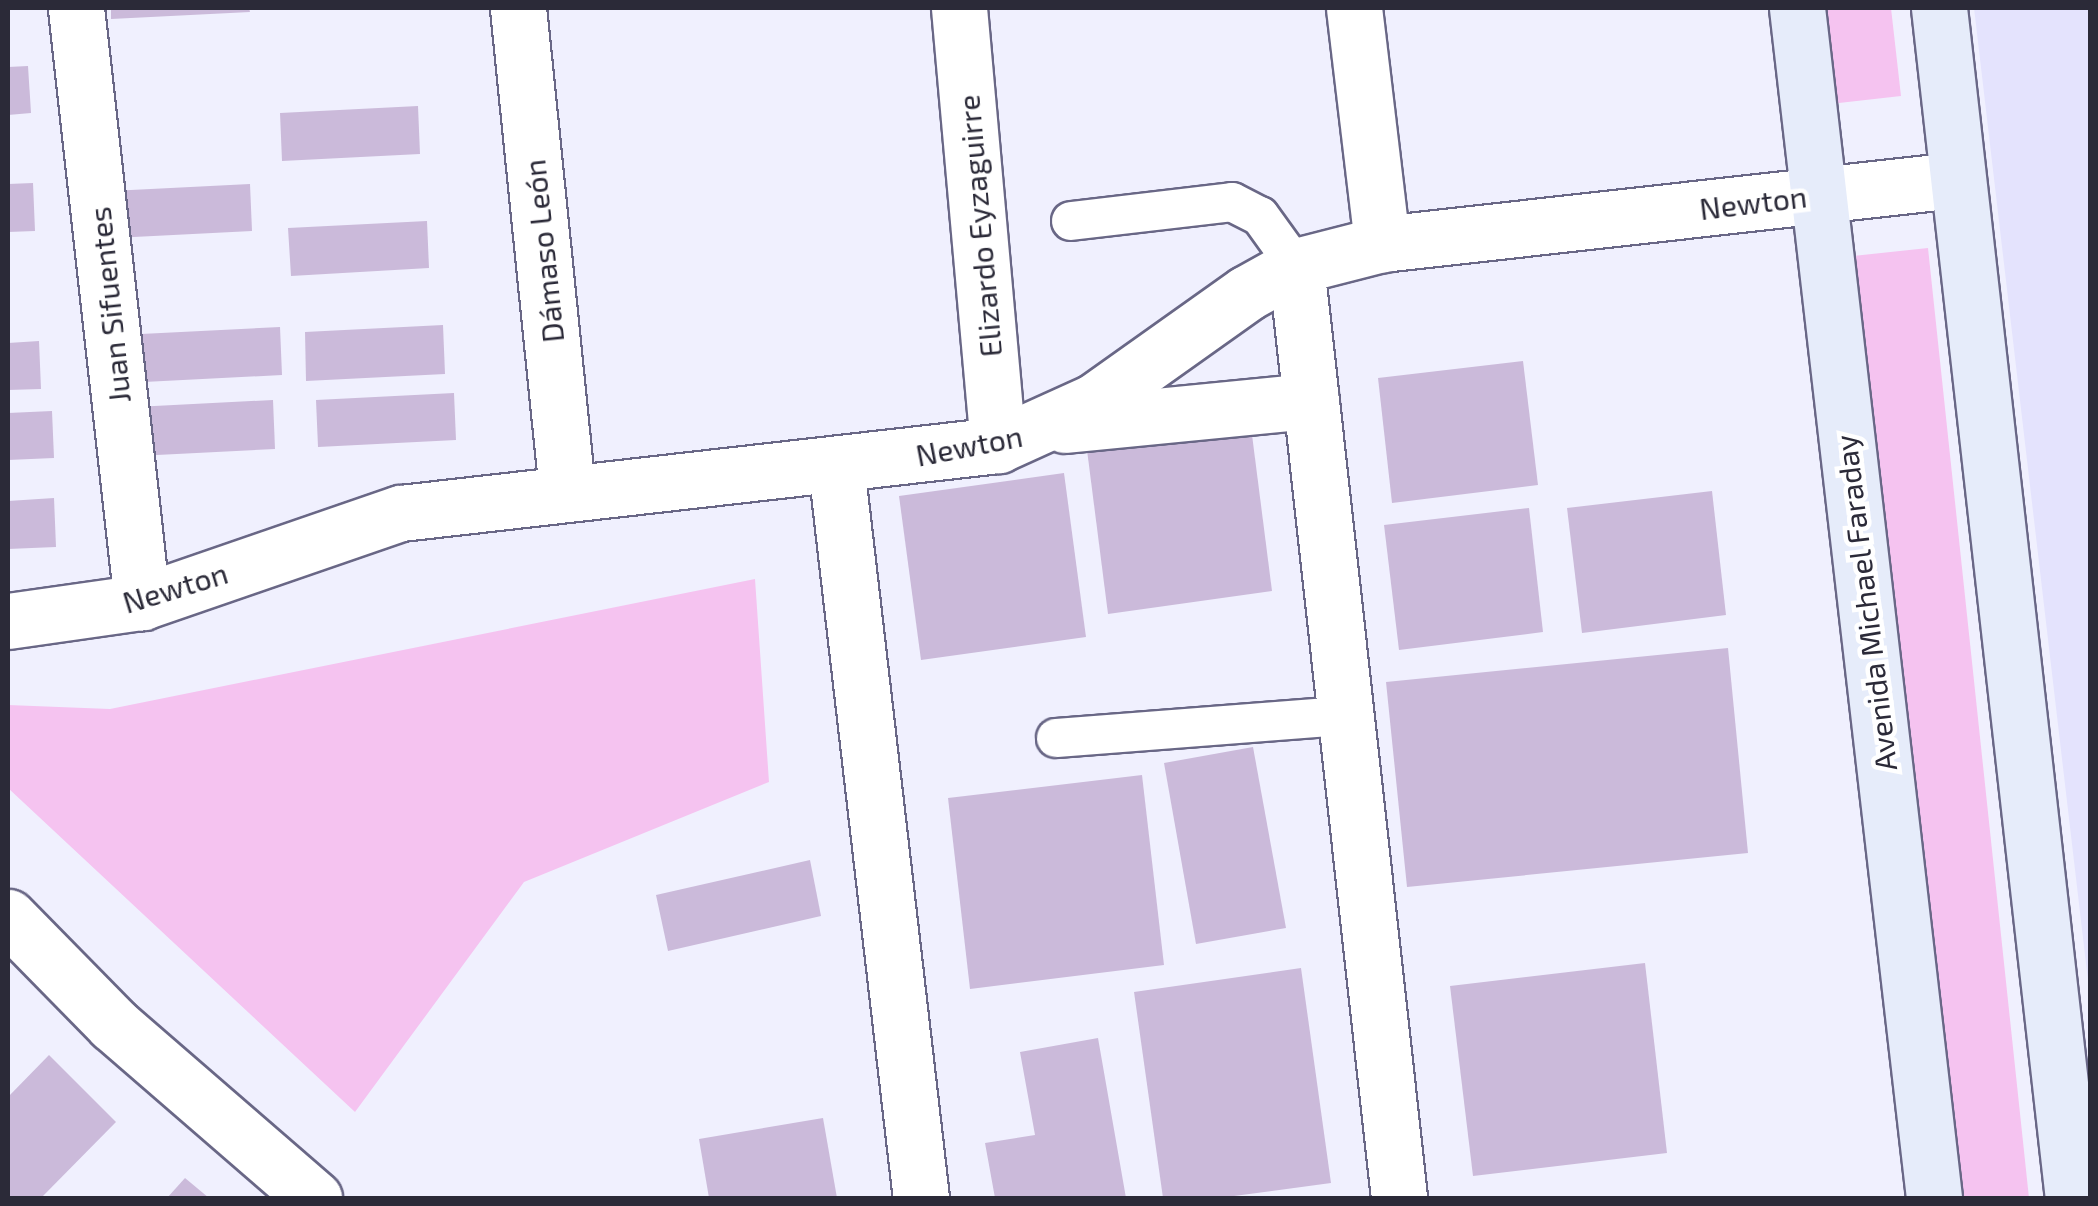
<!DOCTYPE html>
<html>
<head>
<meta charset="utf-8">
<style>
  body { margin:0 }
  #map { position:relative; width:2098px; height:1206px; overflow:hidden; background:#f0f0fe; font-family:"Exo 2",sans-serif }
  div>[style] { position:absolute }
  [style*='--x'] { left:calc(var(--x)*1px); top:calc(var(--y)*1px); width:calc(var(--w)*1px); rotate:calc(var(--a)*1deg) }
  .built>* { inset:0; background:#e4e3fd }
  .green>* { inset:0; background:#f5c3f0 }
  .building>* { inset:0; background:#cbbada }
  .roads { filter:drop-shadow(2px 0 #696786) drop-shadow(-2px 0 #696786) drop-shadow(0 2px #696786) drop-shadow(0 -2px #696786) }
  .lane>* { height:38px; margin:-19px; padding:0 19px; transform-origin:19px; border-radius:19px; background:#fff }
  .street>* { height:55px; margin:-27.5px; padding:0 27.5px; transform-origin:27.5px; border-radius:27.5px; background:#fff }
  .secondary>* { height:55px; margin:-27.5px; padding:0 27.5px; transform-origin:27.5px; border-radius:27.5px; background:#e6ecfa }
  span { translate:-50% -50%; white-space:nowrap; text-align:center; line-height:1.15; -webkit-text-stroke:9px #fff; paint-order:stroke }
  .street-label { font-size:30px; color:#2b2a38 }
  .frame { position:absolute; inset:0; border:10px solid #2b2a38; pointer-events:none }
</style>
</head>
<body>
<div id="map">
  <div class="built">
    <i style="clip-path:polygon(1974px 8px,2090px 8px,2090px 998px)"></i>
  </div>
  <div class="green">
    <i style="clip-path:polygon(1819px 8px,1891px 8px,1901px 96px,1830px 104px)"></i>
    <i style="clip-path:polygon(1928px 248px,2029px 1198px,1964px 1198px,1853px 256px)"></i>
    <i style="clip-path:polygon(755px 579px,769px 782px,524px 882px,355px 1112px,8px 788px,8px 705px,110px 709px)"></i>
  </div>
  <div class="building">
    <i style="clip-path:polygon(111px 8px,249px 8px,250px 12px,111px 19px)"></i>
    <i style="clip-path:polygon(28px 66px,31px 113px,8px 115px,8px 67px)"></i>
    <i style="clip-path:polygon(418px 106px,420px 154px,282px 161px,280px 113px)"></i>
    <i style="clip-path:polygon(33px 183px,35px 231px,8px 232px,8px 184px)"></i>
    <i style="clip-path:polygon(250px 184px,252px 231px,114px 238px,111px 191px)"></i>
    <i style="clip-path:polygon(427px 221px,429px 268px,291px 276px,288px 228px)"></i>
    <i style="clip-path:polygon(443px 325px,445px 374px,306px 381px,305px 332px)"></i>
    <i style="clip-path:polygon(280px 327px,282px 375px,144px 382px,141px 334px)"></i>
    <i style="clip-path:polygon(39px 341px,41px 389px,8px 390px,8px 343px)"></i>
    <i style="clip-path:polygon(1523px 361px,1538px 485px,1392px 503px,1378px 378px)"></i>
    <i style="clip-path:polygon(454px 393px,456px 440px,318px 447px,316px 400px)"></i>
    <i style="clip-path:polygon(273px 400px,275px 449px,137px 456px,135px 407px)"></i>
    <i style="clip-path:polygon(52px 411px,54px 458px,8px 460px,8px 413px)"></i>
    <i style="clip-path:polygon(1251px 427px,1272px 591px,1108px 614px,1087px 450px)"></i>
    <i style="clip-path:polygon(1064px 473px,1086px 637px,921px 660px,899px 496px)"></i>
    <i style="clip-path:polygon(1712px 491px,1726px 615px,1582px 633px,1567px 508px)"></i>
    <i style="clip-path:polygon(54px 498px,56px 547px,8px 549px,8px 501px)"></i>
    <i style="clip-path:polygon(1529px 508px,1543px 632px,1399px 650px,1384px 525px)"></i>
    <i style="clip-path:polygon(1728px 648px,1748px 853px,1407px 887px,1386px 682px)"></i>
    <i style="clip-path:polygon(1253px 747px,1286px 928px,1196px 944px,1164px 763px)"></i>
    <i style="clip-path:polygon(1142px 775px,1164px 965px,970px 989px,948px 798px)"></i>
    <i style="clip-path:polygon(810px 860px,821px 916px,668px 951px,656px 895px)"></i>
    <i style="clip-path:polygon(1645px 963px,1667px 1153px,1473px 1176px,1450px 986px)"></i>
    <i style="clip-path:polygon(1301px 968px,1331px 1183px,1219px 1198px,1163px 1198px,1134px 992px)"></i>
    <i style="clip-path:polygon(1098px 1038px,1126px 1198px,995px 1198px,985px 1143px,1035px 1135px,1020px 1052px)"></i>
    <i style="clip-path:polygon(49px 1055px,116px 1122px,41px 1198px,8px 1198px,8px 1097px)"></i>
    <i style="clip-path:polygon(823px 1118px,837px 1198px,709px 1198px,699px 1139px)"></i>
    <i style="clip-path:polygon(185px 1178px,209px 1198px,167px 1198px)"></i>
  </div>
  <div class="roads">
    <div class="lane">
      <i style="--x:1071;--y:221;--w:162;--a:-6.7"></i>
      <i style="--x:1232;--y:202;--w:31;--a:27"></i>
      <i style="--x:1260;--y:216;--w:62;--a:54.2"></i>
      <i style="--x:1056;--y:738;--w:290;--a:-4.4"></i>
    </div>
    <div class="street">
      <i style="--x:76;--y:8;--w:598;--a:83.66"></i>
      <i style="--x:518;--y:8;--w:488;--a:84.2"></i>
      <i style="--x:959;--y:8;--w:439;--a:84.9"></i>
      <i style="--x:1354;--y:8;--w:238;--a:83.2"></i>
      <i style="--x:1296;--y:266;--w:938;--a:83.69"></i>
      <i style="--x:1065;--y:425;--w:247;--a:-5.6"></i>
      <i style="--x:836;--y:467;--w:736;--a:83.37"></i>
      <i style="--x:8;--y:621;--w:135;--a:-8.1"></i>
      <i style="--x:142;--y:602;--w:274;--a:-19"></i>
      <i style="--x:401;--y:513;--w:601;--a:-6.5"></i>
      <i style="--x:998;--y:445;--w:107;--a:-24.4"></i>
      <i style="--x:1095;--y:401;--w:186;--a:-35.4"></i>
      <i style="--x:1247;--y:293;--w:56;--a:-28.9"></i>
      <i style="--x:1296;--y:266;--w:89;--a:-14.3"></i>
      <i style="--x:1382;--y:244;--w:576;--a:-6.38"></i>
      <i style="--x:8;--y:917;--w:150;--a:45.5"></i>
      <i style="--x:113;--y:1024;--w:266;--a:40.9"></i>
    </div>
    <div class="secondary">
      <i style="--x:1797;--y:8;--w:1198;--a:83.43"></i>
      <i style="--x:1939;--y:8;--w:1198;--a:83.58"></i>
    </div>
  </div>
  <div class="street-label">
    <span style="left:1753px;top:202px;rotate:-7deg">Newton</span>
    <span style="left:979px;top:226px;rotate:-95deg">Elizardo Eyzaguirre</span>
    <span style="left:543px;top:251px;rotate:-96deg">Dámaso León</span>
    <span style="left:109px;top:305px;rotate:-96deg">Juan Sifuentes</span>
    <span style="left:969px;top:445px;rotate:-11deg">Newton</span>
    <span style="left:175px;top:587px;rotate:-17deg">Newton</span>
    <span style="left:1865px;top:603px;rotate:-97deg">Avenida Michael Faraday</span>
  </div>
  <div class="frame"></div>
</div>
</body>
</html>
